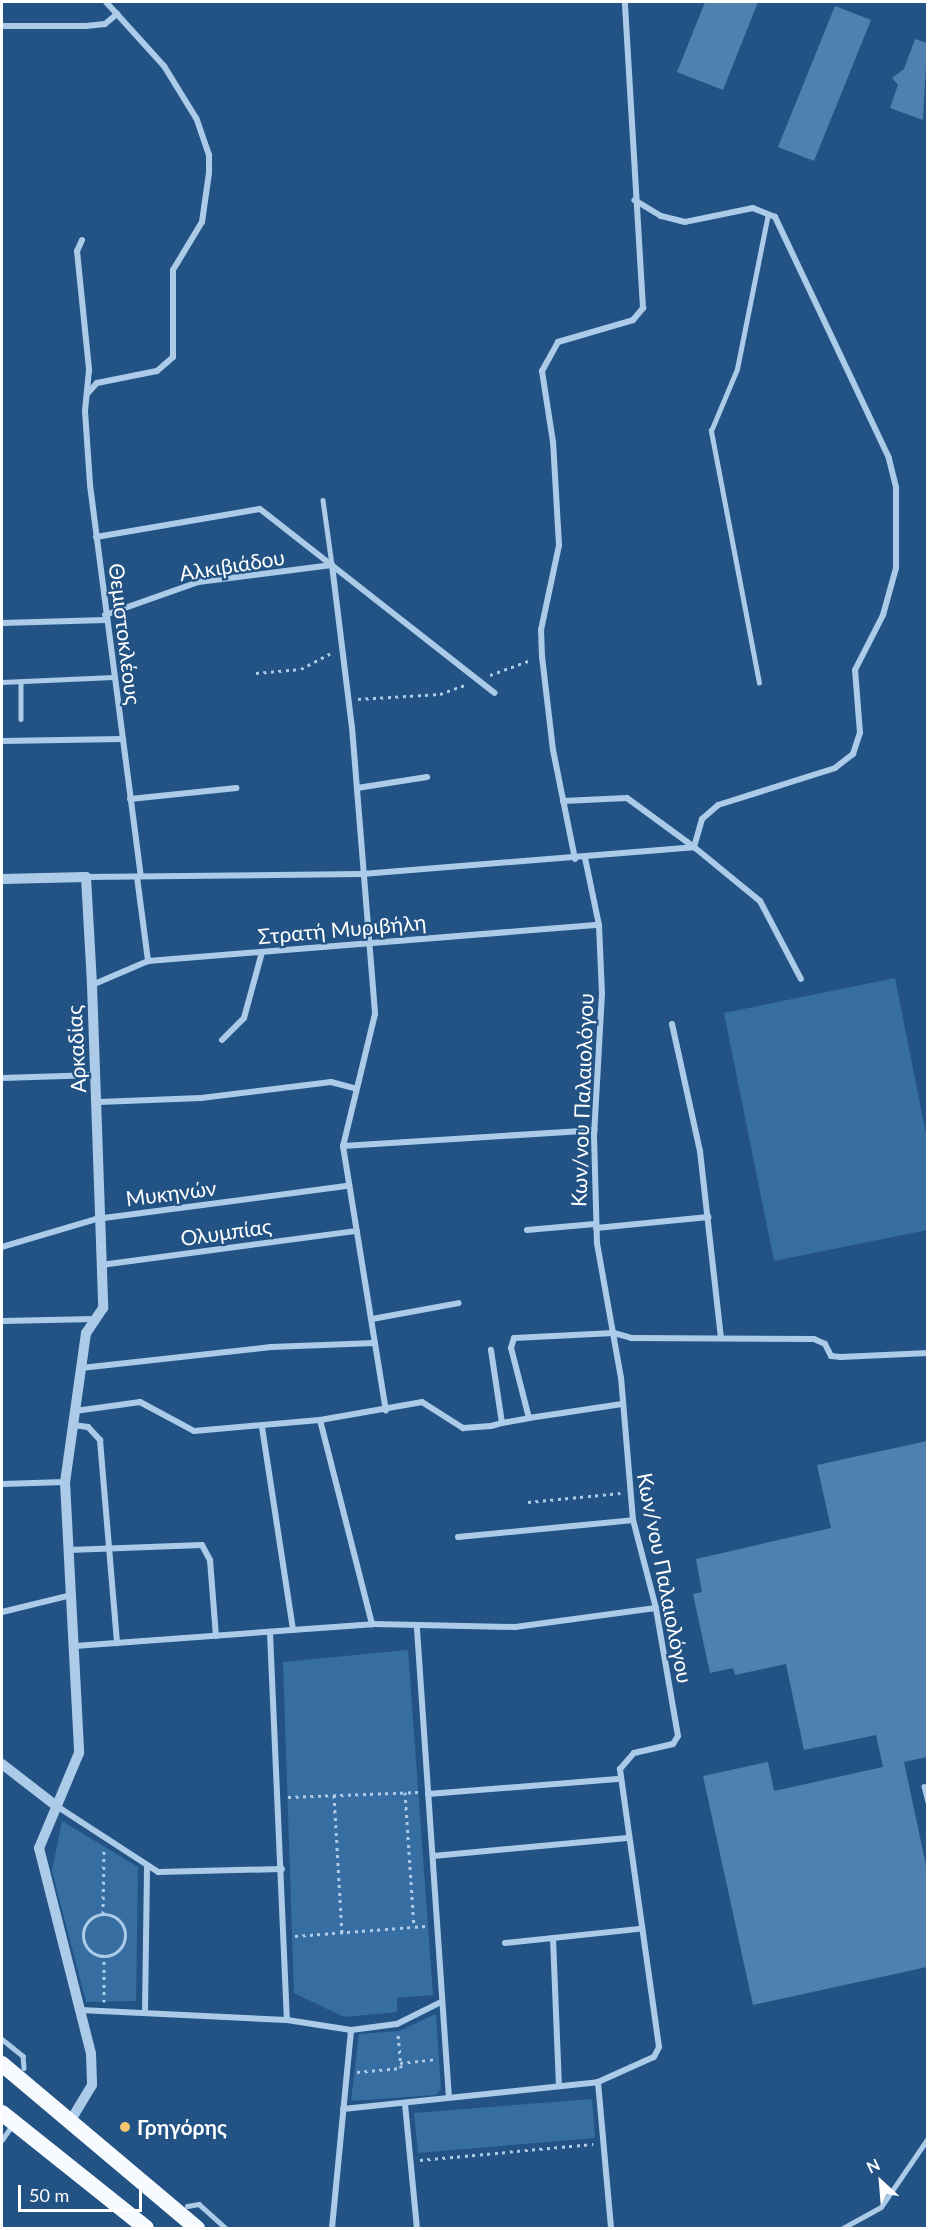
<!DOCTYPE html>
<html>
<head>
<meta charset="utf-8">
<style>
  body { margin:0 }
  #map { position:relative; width:929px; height:2230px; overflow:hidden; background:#235384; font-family:Lato,sans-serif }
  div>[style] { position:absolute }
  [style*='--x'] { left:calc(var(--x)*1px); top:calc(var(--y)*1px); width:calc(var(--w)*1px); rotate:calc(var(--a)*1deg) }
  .green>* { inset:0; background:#376ea1 }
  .building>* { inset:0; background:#5080ae }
  .path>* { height:3px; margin-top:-1.5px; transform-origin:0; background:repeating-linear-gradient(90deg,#accbe8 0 3px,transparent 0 7.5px) }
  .path>.ring { margin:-1.5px; padding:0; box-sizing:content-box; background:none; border:3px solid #accbe8; border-radius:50% }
  .service>* { height:4.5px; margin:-2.25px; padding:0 2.25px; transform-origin:2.25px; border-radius:2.25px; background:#accbe8 }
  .minor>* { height:6px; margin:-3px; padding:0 3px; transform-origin:3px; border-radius:3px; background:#accbe8 }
  .tertiary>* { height:10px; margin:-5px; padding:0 5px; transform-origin:5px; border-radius:5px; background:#accbe8 }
  .trunk>* { height:16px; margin:-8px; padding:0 8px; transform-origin:8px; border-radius:8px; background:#f7fafe }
  .dots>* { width:16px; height:16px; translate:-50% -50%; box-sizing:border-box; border:3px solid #235384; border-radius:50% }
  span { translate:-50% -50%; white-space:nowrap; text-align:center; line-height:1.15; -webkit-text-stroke:4.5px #235384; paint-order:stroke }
  .street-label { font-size:21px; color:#fff }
  .poi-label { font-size:21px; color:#fff; font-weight:700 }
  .left { translate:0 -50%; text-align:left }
  .frame { position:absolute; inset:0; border:3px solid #fff; pointer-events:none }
  .north { position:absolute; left:851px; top:2152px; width:60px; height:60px; -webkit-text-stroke:4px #235384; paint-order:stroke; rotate:334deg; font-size:16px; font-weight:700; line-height:24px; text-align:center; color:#fff }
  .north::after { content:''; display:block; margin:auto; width:21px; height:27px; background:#fff; clip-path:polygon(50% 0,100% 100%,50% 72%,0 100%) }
  .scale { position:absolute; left:18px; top:2185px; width:124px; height:27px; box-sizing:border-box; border:3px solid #fff; border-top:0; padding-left:8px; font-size:18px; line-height:21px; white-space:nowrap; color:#fff; -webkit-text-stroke:4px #235384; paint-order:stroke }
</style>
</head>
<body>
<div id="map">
  <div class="green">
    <i style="clip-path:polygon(895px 978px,927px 1139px,927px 1230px,774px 1261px,724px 1013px)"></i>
    <i style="clip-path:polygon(408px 1650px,433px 1995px,397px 1998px,397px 2012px,344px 2017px,294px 1993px,283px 1662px)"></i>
    <i style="clip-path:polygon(62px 1821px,138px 1867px,136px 2001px,86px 2002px,52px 1871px)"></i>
    <i style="clip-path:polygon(436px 2014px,441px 2089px,436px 2095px,351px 2101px,359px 2034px,399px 2031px)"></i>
    <i style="clip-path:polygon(592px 2099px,595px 2138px,418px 2153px,414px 2113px)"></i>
  </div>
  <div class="building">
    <i style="clip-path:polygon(705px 2px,758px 2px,723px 90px,677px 72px)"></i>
    <i style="clip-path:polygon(835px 6px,871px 20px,814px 161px,778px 147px)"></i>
    <i style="clip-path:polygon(915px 39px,927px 43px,923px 120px,890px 108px,898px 85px,892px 78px,904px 69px)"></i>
    <i style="clip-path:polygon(927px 1441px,927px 1757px,904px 1762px,927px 1870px,927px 1967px,753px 2005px,703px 1776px,768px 1762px,774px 1791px,883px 1767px,876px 1735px,804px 1750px,786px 1664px,735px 1675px,733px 1668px,710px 1673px,693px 1594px,702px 1592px,696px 1559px,831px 1528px,817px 1465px)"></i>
  </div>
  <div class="path">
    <i style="--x:256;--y:673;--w:45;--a:-5.1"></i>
    <i style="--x:301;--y:669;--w:36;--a:-28"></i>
    <i style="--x:490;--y:675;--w:44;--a:-20.1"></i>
    <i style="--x:358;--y:699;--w:82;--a:-3.5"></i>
    <i style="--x:440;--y:694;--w:29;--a:-20"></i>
    <i style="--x:528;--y:1502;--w:93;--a:-5.5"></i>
    <i style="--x:405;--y:1792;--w:135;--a:86.2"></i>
    <i style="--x:334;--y:1795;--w:138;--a:86.7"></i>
    <i style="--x:288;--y:1797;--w:131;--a:-2.2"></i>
    <i style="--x:103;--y:1914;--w:64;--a:-89.1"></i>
    <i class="ring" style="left:83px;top:1914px;width:39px;height:39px"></i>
    <i style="--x:295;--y:1936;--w:131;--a:-4.4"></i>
    <i style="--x:104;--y:2002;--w:46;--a:-90"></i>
    <i style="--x:400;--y:2063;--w:37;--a:-6"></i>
    <i style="--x:357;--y:2072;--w:44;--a:-5.2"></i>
    <i style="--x:401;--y:2068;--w:33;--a:-95"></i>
    <i style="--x:420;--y:2160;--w:174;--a:-5.3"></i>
  </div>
  <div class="service">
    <i style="--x:323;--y:500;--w:66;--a:82.1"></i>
    <i style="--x:2;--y:682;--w:111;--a:-2.6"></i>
    <i style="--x:21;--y:682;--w:37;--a:90"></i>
    <i style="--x:759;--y:683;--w:257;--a:-100.8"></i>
    <i style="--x:711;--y:431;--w:67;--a:-67.2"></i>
    <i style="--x:737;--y:369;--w:158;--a:-78.7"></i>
    <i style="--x:924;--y:1786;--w:16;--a:76"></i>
    <i style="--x:2;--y:2039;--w:27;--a:39"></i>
    <i style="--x:23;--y:2056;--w:12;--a:85"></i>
    <i style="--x:2;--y:2140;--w:18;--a:-56"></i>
    <i style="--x:187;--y:2206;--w:12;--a:-9"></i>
    <i style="--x:199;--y:2204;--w:36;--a:42"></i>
    <i style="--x:843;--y:2228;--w:43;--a:-28.9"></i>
    <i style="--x:881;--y:2207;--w:83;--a:-55.7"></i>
  </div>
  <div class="minor">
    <i style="--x:2;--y:26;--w:84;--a:0"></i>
    <i style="--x:86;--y:26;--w:19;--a:-6"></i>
    <i style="--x:105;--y:24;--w:16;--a:-40"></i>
    <i style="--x:82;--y:240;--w:12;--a:114"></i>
    <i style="--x:77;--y:251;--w:120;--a:84.2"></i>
    <i style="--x:89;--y:370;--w:41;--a:95.6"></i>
    <i style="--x:85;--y:411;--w:74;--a:86.1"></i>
    <i style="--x:90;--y:485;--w:394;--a:82.6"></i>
    <i style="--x:87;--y:394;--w:15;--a:-48"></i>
    <i style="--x:97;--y:383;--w:61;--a:-11.3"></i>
    <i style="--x:157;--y:371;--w:21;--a:-41"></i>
    <i style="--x:173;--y:357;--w:87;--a:-90"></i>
    <i style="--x:173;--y:270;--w:56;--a:-58.9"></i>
    <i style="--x:202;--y:222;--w:49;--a:-81.9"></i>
    <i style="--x:209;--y:173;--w:18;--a:-90"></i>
    <i style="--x:209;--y:155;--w:39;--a:-109"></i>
    <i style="--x:196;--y:118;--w:61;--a:-121.6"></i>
    <i style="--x:164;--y:66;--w:86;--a:-132.2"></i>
    <i style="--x:96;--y:537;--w:166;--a:-9.7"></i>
    <i style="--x:260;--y:509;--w:298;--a:38.1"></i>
    <i style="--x:105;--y:615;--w:99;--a:-19.5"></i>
    <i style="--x:198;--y:582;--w:135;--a:-7.2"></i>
    <i style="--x:332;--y:565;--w:163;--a:83"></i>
    <i style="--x:352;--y:727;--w:288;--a:85.4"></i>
    <i style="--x:375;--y:1014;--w:136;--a:103.6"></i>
    <i style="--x:343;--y:1146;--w:268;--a:80.8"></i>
    <i style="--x:2;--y:623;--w:104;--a:-1.7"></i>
    <i style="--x:2;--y:741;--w:120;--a:-1"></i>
    <i style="--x:357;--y:788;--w:71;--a:-8.9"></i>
    <i style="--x:130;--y:799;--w:107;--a:-5.9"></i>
    <i style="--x:563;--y:801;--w:64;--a:-2.7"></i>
    <i style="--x:627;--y:798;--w:83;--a:36.2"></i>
    <i style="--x:694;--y:847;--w:85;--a:39.3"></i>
    <i style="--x:760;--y:901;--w:88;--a:62.3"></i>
    <i style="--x:575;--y:859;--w:111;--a:-101.4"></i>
    <i style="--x:553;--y:750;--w:94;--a:-96.7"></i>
    <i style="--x:542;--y:657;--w:27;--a:-92"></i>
    <i style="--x:541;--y:630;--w:87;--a:-78"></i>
    <i style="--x:559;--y:545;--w:103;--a:-93.3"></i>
    <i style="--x:553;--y:442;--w:72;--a:-98.8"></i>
    <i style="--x:542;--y:371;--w:33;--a:-61"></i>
    <i style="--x:558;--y:342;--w:78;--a:-16.3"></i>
    <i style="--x:633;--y:320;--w:16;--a:-50"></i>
    <i style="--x:643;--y:308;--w:307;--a:-93.4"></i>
    <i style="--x:86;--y:877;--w:276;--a:-0.6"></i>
    <i style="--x:362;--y:874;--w:333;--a:-4.6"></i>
    <i style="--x:694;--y:847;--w:29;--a:-74"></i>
    <i style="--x:702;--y:819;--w:21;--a:-41"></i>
    <i style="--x:718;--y:805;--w:123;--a:-17.5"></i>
    <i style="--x:835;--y:768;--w:23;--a:-38"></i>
    <i style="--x:853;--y:754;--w:22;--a:-72"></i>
    <i style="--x:860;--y:733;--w:63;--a:-94.5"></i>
    <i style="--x:855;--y:670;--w:62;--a:-63"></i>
    <i style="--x:883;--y:615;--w:49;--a:-74.5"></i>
    <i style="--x:896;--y:568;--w:81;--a:-90"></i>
    <i style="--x:896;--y:487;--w:30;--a:-104"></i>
    <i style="--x:889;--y:458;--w:267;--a:-115.3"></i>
    <i style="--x:775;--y:217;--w:24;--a:-158"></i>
    <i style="--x:753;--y:208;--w:69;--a:168.4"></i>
    <i style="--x:685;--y:222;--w:25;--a:-166"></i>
    <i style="--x:661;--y:216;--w:31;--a:-149"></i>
    <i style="--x:137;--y:877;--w:85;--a:82.5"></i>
    <i style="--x:92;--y:985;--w:61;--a:-23.2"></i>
    <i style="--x:148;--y:961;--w:452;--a:-4.6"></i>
    <i style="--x:672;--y:1024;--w:130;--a:77.6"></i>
    <i style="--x:700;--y:1151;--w:188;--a:83.6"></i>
    <i style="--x:222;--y:1040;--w:31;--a:-45"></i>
    <i style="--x:244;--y:1018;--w:68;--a:-74.7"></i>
    <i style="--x:2;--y:1078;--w:95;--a:-1.8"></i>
    <i style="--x:99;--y:1102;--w:102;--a:-2.2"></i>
    <i style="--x:201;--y:1098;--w:131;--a:-7"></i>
    <i style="--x:331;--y:1082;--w:24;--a:15"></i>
    <i style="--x:343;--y:1146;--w:252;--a:-3.6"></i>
    <i style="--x:596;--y:1228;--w:113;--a:-5.6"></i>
    <i style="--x:527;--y:1230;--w:68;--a:-5"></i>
    <i style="--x:2;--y:1247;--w:98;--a:-16.6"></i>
    <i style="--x:96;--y:1219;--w:254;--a:-7.5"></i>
    <i style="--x:101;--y:1265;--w:258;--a:-7.6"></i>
    <i style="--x:372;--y:1319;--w:88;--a:-10.4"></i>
    <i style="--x:2;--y:1321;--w:94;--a:-1.2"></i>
    <i style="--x:81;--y:1368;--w:191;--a:-6.3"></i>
    <i style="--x:271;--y:1347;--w:104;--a:-2.2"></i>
    <i style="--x:75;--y:1411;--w:66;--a:-7.9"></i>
    <i style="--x:140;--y:1402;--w:61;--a:28.2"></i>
    <i style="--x:194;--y:1431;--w:126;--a:-5"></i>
    <i style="--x:320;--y:1420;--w:104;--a:-10"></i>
    <i style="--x:422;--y:1402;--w:49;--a:32.4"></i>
    <i style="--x:463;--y:1428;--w:28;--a:-4"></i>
    <i style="--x:491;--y:1426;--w:11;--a:-15"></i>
    <i style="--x:502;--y:1423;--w:74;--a:-98.6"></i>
    <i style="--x:529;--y:1418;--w:94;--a:-8.6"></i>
    <i style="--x:320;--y:1420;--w:211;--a:75.7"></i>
    <i style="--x:502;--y:1423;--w:27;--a:-10"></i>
    <i style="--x:529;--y:1418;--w:72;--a:-104.4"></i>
    <i style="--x:511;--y:1348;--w:10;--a:-73"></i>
    <i style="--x:514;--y:1338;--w:100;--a:-2.9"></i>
    <i style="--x:614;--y:1333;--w:18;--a:16"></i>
    <i style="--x:631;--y:1338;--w:183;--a:0.3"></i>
    <i style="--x:814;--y:1339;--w:12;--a:24"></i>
    <i style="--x:825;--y:1344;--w:13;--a:63"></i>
    <i style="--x:831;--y:1356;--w:10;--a:6"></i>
    <i style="--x:841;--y:1357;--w:87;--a:-2.6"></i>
    <i style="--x:73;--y:1425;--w:15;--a:8"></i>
    <i style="--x:88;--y:1427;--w:18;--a:47"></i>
    <i style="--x:100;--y:1440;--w:204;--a:85.2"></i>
    <i style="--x:262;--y:1427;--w:205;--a:81.3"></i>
    <i style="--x:2;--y:1484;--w:63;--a:-1.8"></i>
    <i style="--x:458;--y:1537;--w:176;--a:-5.5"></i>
    <i style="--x:69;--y:1550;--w:133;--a:-2.2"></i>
    <i style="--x:202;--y:1545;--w:17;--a:62"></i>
    <i style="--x:210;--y:1560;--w:76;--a:85.5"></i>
    <i style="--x:2;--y:1612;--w:71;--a:-13.8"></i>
    <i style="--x:417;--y:1629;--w:466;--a:86.1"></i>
    <i style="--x:270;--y:1633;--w:387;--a:87.5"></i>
    <i style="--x:75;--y:1646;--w:298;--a:-4.2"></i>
    <i style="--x:372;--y:1624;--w:143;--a:1.2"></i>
    <i style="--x:515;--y:1627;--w:142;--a:-7.7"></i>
    <i style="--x:428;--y:1794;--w:193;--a:-4.5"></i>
    <i style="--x:55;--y:1805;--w:123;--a:33"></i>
    <i style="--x:158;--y:1872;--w:124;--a:-1.4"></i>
    <i style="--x:433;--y:1856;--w:195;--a:-5.3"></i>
    <i style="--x:553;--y:1938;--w:147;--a:87.7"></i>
    <i style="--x:505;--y:1943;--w:135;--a:-6"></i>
    <i style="--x:80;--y:2010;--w:207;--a:2.8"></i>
    <i style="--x:287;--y:2020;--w:65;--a:8.9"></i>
    <i style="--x:351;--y:2030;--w:46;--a:-7.4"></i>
    <i style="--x:397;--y:2024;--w:49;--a:-26.6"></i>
    <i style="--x:145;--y:2012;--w:145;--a:-89.2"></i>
    <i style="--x:598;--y:2082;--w:147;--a:84.9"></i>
    <i style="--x:405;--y:2104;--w:125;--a:84.5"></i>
    <i style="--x:343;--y:2109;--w:256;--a:-6"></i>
    <i style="--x:598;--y:2082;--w:61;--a:-24.1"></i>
    <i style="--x:654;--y:2057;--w:11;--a:-63"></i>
    <i style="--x:659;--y:2047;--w:281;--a:-98"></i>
    <i style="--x:620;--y:1769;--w:21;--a:-49"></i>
    <i style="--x:634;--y:1753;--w:40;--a:-13"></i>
    <i style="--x:673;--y:1744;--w:9;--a:-58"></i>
    <i style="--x:678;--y:1736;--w:130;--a:-99.8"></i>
    <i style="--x:656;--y:1608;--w:91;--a:-104.6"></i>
    <i style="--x:633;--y:1520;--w:143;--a:-94.8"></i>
    <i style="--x:621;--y:1378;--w:137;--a:-100.1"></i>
    <i style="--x:597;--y:1243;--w:107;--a:-91.6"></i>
    <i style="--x:594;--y:1136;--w:142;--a:-86.8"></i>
    <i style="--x:602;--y:994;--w:69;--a:-92.5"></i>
    <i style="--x:599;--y:925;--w:68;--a:-101.8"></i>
    <i style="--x:332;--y:2228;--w:199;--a:-84.5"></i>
  </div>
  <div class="tertiary">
    <i style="--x:2;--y:879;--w:84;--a:-1.4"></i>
    <i style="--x:86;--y:877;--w:108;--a:86.8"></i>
    <i style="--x:92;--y:985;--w:323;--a:88"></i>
    <i style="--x:103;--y:1308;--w:30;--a:124"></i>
    <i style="--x:86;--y:1333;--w:150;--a:98"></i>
    <i style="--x:65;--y:1482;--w:271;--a:87"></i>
    <i style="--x:79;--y:1753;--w:103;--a:112.8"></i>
    <i style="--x:39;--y:1848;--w:212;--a:75.8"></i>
    <i style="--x:91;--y:2054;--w:31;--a:88"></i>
    <i style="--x:92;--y:2085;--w:41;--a:121"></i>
    <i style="--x:2;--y:1764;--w:67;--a:37.7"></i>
  </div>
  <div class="trunk">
    <i style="--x:2;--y:2064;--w:255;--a:40.1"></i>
    <i style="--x:2;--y:2113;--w:184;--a:38.6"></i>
  </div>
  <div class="dots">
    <i style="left:125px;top:2127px;background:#f3c66f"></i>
  </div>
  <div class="street-label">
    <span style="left:232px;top:565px;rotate:-9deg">Αλκιβιάδου</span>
    <span style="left:125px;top:634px;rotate:83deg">Θεμιστοκλέους</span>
    <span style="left:342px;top:929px;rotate:-5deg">Στρατή Μυριβήλη</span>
    <span style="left:76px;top:1049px;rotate:-93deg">Αρκαδίας</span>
    <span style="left:582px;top:1100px;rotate:-88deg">Κων/νου Παλαιολόγου</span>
    <span style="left:171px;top:1193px;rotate:-7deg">Μυκηνών</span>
    <span style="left:226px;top:1232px;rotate:-8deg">Ολυμπίας</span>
    <span style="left:665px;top:1578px;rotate:79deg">Κων/νου Παλαιολόγου</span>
  </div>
  <div class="poi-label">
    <span class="left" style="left:137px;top:2127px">Γρηγόρης</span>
  </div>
  <div class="frame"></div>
  <div class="north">N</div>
  <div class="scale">50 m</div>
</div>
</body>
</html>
